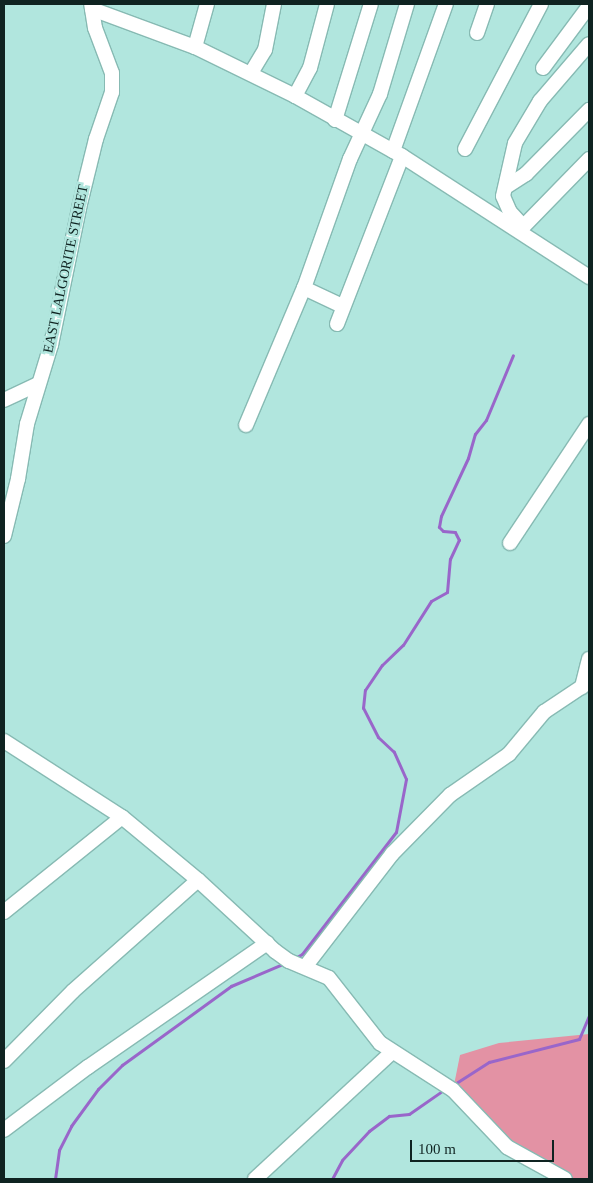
<!DOCTYPE html>
<html>
<head>
<meta charset="utf-8">
<style>
  body { margin:0 }
  #map { position:relative; width:593px; height:1183px; overflow:hidden; background:#b1e6de; font-family:"Times New Roman",serif }
  div>[style] { position:absolute }
  [style*='--x'] { left:calc(var(--x)*1px); top:calc(var(--y)*1px); width:calc(var(--w)*1px); rotate:calc(var(--a)*1deg) }
  .green>* { inset:0; background:#e392a4 }
  .stream>* { height:3px; margin:-1.5px; padding:0 1.5px; transform-origin:1.5px; border-radius:1.5px; background:#9966ca }
  .roads { filter:drop-shadow(1px 0 #87bab3) drop-shadow(-1px 0 #87bab3) drop-shadow(0 1px #87bab3) drop-shadow(0 -1px #87bab3) }
  .minor>* { height:14px; margin:-7px; padding:0 7px; transform-origin:7px; border-radius:7px; background:#fff }
  span { translate:-50% -50%; white-space:nowrap; text-align:center; line-height:1.15; -webkit-text-stroke:5px #b1e6de; paint-order:stroke }
  .street-label { font-size:14px; color:#0f2321 }
  .frame { position:absolute; inset:0; border:5px solid #0f2321; pointer-events:none }
  .scale { position:absolute; left:410px; top:1140px; width:144px; height:22px; box-sizing:border-box; border:2px solid #0f2321; border-top:0; padding-left:6px; font-size:15px; line-height:18px; white-space:nowrap; color:#0f2321; -webkit-text-stroke:4px #b1e6de; paint-order:stroke }
</style>
</head>
<body>
<div id="map">
  <div class="green">
    <i style="clip-path:polygon(589px 1034px,589px 1179px,565px 1179px,526px 1159px,453px 1090px,460px 1055px,499px 1043px)"></i>
  </div>
  <div class="stream">
    <i style="--x:295;--y:958;--w:8;--a:-30"></i>
    <i style="--x:302;--y:954;--w:154;--a:-52.4"></i>
    <i style="--x:396;--y:832;--w:54;--a:-79.3"></i>
    <i style="--x:406;--y:779;--w:30;--a:-114"></i>
    <i style="--x:394;--y:752;--w:22;--a:-137"></i>
    <i style="--x:378;--y:737;--w:33;--a:-117"></i>
    <i style="--x:363;--y:708;--w:18;--a:-84"></i>
    <i style="--x:365;--y:690;--w:30;--a:-56"></i>
    <i style="--x:382;--y:665;--w:29;--a:-44"></i>
    <i style="--x:403;--y:645;--w:52;--a:-57.5"></i>
    <i style="--x:431;--y:601;--w:18;--a:-29"></i>
    <i style="--x:447;--y:592;--w:33;--a:-85"></i>
    <i style="--x:450;--y:559;--w:21;--a:-65"></i>
    <i style="--x:459;--y:540;--w:9;--a:-117"></i>
    <i style="--x:455;--y:532;--w:12;--a:-175"></i>
    <i style="--x:443;--y:531;--w:6;--a:-135"></i>
    <i style="--x:439;--y:527;--w:11;--a:-80"></i>
    <i style="--x:441;--y:516;--w:64;--a:-65"></i>
    <i style="--x:468;--y:458;--w:25;--a:-74"></i>
    <i style="--x:475;--y:434;--w:18;--a:-52"></i>
    <i style="--x:486;--y:420;--w:70;--a:-67.4"></i>
    <i style="--x:453;--y:1085;--w:43;--a:-32.6"></i>
    <i style="--x:489;--y:1062;--w:93;--a:-14.3"></i>
    <i style="--x:579;--y:1039;--w:25;--a:-67"></i>
    <i style="--x:55;--y:1179;--w:29;--a:-82"></i>
    <i style="--x:59;--y:1150;--w:27;--a:-63"></i>
    <i style="--x:71;--y:1126;--w:46;--a:-53.9"></i>
    <i style="--x:98;--y:1089;--w:34;--a:-45"></i>
    <i style="--x:122;--y:1065;--w:135;--a:-35.9"></i>
    <i style="--x:231;--y:986;--w:59;--a:-23.1"></i>
    <i style="--x:332;--y:1179;--w:21;--a:-62"></i>
    <i style="--x:342;--y:1160;--w:40;--a:-47"></i>
    <i style="--x:369;--y:1131;--w:25;--a:-37"></i>
    <i style="--x:389;--y:1116;--w:20;--a:-6"></i>
    <i style="--x:409;--y:1114;--w:44;--a:-34.8"></i>
  </div>
  <div class="roads">
    <div class="minor">
      <i style="--x:92;--y:9;--w:110;--a:20.3"></i>
      <i style="--x:195;--y:47;--w:111;--a:26.1"></i>
      <i style="--x:295;--y:96;--w:123;--a:29.3"></i>
      <i style="--x:402;--y:156;--w:223;--a:32.9"></i>
      <i style="--x:477;--y:33;--w:31;--a:-71"></i>
      <i style="--x:195;--y:47;--w:45;--a:-74.4"></i>
      <i style="--x:543;--y:68;--w:77;--a:-53.4"></i>
      <i style="--x:251;--y:73;--w:27;--a:-59"></i>
      <i style="--x:265;--y:50;--w:47;--a:-78.9"></i>
      <i style="--x:295;--y:96;--w:32;--a:-62"></i>
      <i style="--x:310;--y:68;--w:66;--a:-75.1"></i>
      <i style="--x:335;--y:120;--w:121;--a:-72.8"></i>
      <i style="--x:465;--y:149;--w:164;--a:-62.3"></i>
      <i style="--x:393;--y:151;--w:156;--a:-70.2"></i>
      <i style="--x:506;--y:187;--w:24;--a:-33"></i>
      <i style="--x:526;--y:174;--w:90;--a:-45.5"></i>
      <i style="--x:523;--y:226;--w:19;--a:-133"></i>
      <i style="--x:510;--y:212;--w:17;--a:-114"></i>
      <i style="--x:503;--y:196;--w:54;--a:-77.2"></i>
      <i style="--x:515;--y:143;--w:49;--a:-59.2"></i>
      <i style="--x:540;--y:101;--w:75;--a:-49.3"></i>
      <i style="--x:520;--y:230;--w:99;--a:-45.8"></i>
      <i style="--x:304;--y:288;--w:42;--a:25.3"></i>
      <i style="--x:337;--y:324;--w:180;--a:-68.8"></i>
      <i style="--x:4;--y:400;--w:38;--a:-25"></i>
      <i style="--x:246;--y:425;--w:149;--a:-67.1"></i>
      <i style="--x:304;--y:288;--w:137;--a:-70.4"></i>
      <i style="--x:350;--y:159;--w:72;--a:-65.2"></i>
      <i style="--x:380;--y:94;--w:94;--a:-73.3"></i>
      <i style="--x:4;--y:536;--w:59;--a:-76.2"></i>
      <i style="--x:18;--y:479;--w:56;--a:-80.7"></i>
      <i style="--x:27;--y:424;--w:83;--a:-73.1"></i>
      <i style="--x:51;--y:345;--w:140;--a:-78.4"></i>
      <i style="--x:79;--y:208;--w:71;--a:-76.2"></i>
      <i style="--x:96;--y:139;--w:50;--a:-71.2"></i>
      <i style="--x:112;--y:92;--w:19;--a:-90"></i>
      <i style="--x:112;--y:73;--w:48;--a:-110.7"></i>
      <i style="--x:95;--y:28;--w:24;--a:-99"></i>
      <i style="--x:510;--y:543;--w:143;--a:-56.4"></i>
      <i style="--x:582;--y:687;--w:29;--a:-76"></i>
      <i style="--x:4;--y:741;--w:140;--a:32.8"></i>
      <i style="--x:122;--y:817;--w:99;--a:39.7"></i>
      <i style="--x:198;--y:880;--w:105;--a:42.7"></i>
      <i style="--x:275;--y:951;--w:17;--a:36"></i>
      <i style="--x:289;--y:961;--w:43;--a:23"></i>
      <i style="--x:329;--y:978;--w:83;--a:51.9"></i>
      <i style="--x:380;--y:1043;--w:87;--a:32.8"></i>
      <i style="--x:453;--y:1090;--w:79;--a:46.5"></i>
      <i style="--x:507;--y:1147;--w:66;--a:28.9"></i>
      <i style="--x:4;--y:912;--w:151;--a:-38.8"></i>
      <i style="--x:305;--y:967;--w:143;--a:-52.4"></i>
      <i style="--x:392;--y:854;--w:83;--a:-45.5"></i>
      <i style="--x:450;--y:795;--w:72;--a:-34.8"></i>
      <i style="--x:509;--y:754;--w:55;--a:-50.2"></i>
      <i style="--x:544;--y:712;--w:54;--a:-33.7"></i>
      <i style="--x:4;--y:1061;--w:98;--a:-45.4"></i>
      <i style="--x:73;--y:991;--w:167;--a:-41.6"></i>
      <i style="--x:4;--y:1130;--w:105;--a:-36.9"></i>
      <i style="--x:88;--y:1067;--w:218;--a:-34.7"></i>
      <i style="--x:255;--y:1179;--w:187;--a:-42.8"></i>
    </div>
  </div>
  <div class="street-label">
    <span style="left:66px;top:269px;rotate:-78deg">EAST LALGORITE STREET</span>
  </div>
  <div class="frame"></div>
  <div class="scale">100 m</div>
</div>
</body>
</html>
